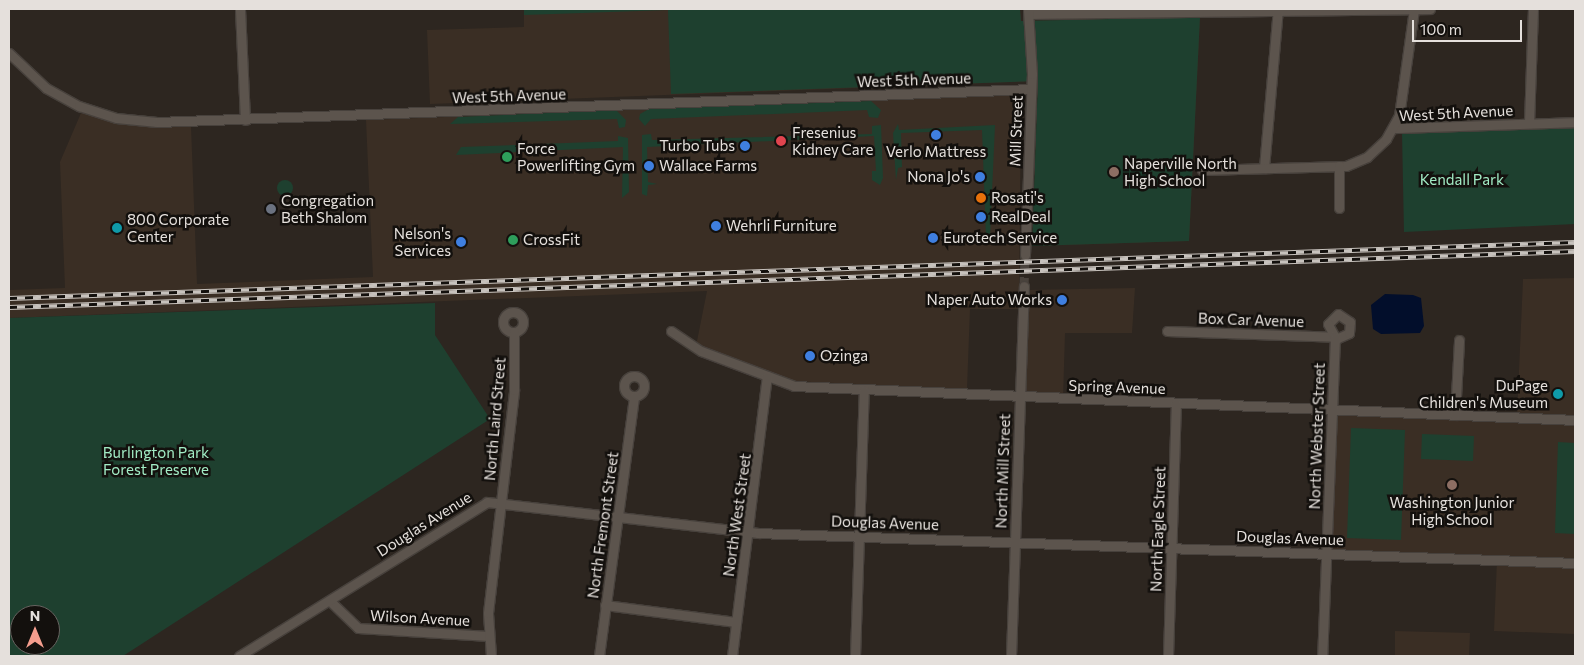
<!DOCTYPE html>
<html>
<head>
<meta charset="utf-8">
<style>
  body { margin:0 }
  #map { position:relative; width:1584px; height:665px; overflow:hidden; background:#2d2620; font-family:Commissioner,sans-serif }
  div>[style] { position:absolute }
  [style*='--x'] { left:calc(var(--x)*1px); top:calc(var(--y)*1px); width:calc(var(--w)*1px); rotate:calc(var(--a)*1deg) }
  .built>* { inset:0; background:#3a2e24 }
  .green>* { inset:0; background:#1e402f }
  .round { border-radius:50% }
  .water>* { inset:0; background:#020e2b }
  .minor-tunnel>* { height:9px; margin-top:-4.5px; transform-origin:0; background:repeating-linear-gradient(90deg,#49423c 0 9px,transparent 0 13.5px) }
  .roads { filter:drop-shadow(1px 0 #47413c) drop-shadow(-1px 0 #47413c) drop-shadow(0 1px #47413c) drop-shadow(0 -1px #47413c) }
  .minor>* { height:9px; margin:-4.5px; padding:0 4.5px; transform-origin:4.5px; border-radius:4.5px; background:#5c544d }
  .minor>.ring { margin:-4.5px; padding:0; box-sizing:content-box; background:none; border:9px solid #5c544d; border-radius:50% }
  .rail>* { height:4.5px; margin-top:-2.25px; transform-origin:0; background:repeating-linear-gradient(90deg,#13100d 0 8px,#c7c2bd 0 16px); box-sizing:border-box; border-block:1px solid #c7c2bd }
  .dots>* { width:14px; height:14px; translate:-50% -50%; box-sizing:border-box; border:2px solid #13100d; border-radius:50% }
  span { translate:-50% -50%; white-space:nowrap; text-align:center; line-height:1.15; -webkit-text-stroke:5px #13100d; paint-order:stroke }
  .street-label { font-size:15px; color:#e5e0dc }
  .poi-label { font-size:15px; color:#e5e0dc }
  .left { translate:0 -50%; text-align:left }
  .right { translate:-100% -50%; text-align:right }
  .park-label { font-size:15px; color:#a2ecc5 }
  .frame { position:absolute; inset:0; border:10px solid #e5e0dc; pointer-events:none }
  .north { position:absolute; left:10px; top:605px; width:50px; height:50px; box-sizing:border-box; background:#13100d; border:1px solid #676360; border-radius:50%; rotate:0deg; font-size:14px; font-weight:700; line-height:20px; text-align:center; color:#e5e0dc }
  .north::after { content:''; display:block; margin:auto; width:18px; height:22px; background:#f59d8d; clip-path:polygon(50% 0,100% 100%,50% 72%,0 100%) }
  .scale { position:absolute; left:1412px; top:20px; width:110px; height:22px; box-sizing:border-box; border:2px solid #e5e0dc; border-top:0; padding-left:6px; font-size:15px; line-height:18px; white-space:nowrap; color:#e5e0dc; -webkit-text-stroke:4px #13100d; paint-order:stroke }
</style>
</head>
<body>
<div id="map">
  <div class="built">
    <i style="clip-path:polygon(524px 9px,1020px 9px,1021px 21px,1200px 17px,1189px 241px,1032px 246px,1038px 81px,430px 104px,427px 30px,524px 27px)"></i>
    <i style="clip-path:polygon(1021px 95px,1019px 309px,970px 309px,967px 389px,790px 381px,696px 346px,707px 291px,9px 318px,9px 290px,65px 288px,60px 162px,81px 113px,132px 126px,191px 126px,197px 284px,373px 277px,366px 120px)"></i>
    <i style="clip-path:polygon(1575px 278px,1575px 634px,1494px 631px,1497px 560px,1327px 552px,1332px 409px,1517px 417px,1523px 279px)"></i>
    <i style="clip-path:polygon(1135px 288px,1132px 333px,1065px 333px,1063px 399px,1022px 398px,1026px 290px)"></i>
    <i style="clip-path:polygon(1395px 631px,1470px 633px,1469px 656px,1395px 656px)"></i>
  </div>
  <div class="green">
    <i style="clip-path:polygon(524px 9px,1020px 9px,1021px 21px,1200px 17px,1189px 241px,1032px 246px,1038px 81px,671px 94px,668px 10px,524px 15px)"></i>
    <i style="clip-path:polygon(871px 101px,881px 110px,878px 118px,869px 117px,867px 110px,651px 119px,645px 126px,639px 119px,640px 114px,649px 109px)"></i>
    <i style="clip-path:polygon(616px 110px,626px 120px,625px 127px,619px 128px,617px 119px,450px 124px,458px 117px)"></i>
    <i style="clip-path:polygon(898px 124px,899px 130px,995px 125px,990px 237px,986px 238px,982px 130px,901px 133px,902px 167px,898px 168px,896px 180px,893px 133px)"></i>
    <i style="clip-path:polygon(881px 125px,883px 178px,880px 185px,872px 180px,872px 171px,876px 171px,874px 136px,647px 147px,648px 182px,657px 184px,648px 185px,647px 196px,642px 194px,642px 135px,651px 134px,652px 140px,872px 134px,872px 126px)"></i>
    <i style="clip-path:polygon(1575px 126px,1575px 224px,1404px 232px,1402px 132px)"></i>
    <i style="clip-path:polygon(618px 136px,628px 138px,629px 192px,622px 198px,623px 147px,456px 155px,461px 147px,618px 141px)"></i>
    <i class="round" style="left:277px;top:180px;width:16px;height:16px"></i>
    <i style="clip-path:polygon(evenodd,435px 303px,435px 335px,490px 419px,123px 656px,9px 656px,9px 318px,435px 303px,20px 615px,50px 615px,50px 645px,20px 645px,20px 615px)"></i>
    <i style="clip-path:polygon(1351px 428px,1405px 430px,1401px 540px,1347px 538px)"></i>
    <i style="clip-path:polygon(1422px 434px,1474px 436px,1473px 461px,1421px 459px)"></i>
    <i style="clip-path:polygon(1558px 442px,1575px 443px,1575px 534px,1555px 533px)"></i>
  </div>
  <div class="water">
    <i style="clip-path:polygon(1385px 294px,1413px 295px,1421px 298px,1424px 326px,1420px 333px,1381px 334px,1373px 329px,1371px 305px)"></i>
  </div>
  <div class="minor-tunnel">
    <i style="--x:1024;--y:286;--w:31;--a:-88"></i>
  </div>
  <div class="roads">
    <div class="minor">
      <i style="--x:240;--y:9;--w:111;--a:87.4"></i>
      <i style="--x:1029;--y:14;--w:401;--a:-0.7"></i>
      <i style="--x:9;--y:53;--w:51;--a:43.4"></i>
      <i style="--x:46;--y:88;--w:38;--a:29"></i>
      <i style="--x:79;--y:106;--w:39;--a:18"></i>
      <i style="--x:116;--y:118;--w:41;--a:5.6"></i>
      <i style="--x:157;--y:122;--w:875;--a:-2.16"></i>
      <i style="--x:1529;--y:123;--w:114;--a:-88"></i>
      <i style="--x:1395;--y:128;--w:180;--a:-1.9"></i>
      <i style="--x:1264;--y:168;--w:160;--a:-85"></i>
      <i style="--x:1202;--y:170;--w:144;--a:-1.6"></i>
      <i style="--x:1346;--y:166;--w:23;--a:-23"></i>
      <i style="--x:1367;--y:157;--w:26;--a:-43"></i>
      <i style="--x:1386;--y:139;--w:26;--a:-61"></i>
      <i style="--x:1399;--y:116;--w:108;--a:-82"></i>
      <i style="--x:1339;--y:208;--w:42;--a:-90"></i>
      <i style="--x:1025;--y:255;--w:181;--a:-87.8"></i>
      <i style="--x:1032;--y:74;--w:64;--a:-93.6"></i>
      <i class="ring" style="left:503px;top:312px;width:11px;height:11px"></i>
      <i style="--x:671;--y:331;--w:36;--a:34"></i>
      <i style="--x:701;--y:351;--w:99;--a:20.6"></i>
      <i style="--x:794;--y:386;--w:782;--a:2.49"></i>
      <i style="--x:1167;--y:331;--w:168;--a:2"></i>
      <i style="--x:1335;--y:337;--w:3;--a:18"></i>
      <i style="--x:1338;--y:338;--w:12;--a:-24"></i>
      <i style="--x:1349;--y:333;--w:11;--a:-85"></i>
      <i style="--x:1350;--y:322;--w:14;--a:-146"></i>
      <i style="--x:1338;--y:314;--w:14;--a:135"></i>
      <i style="--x:1328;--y:324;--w:15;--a:62"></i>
      <i style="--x:1335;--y:337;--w:319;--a:92.3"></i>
      <i class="ring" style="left:624px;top:376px;width:11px;height:11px"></i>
      <i style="--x:1455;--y:415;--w:75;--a:-86.9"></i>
      <i style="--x:330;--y:601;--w:39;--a:44"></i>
      <i style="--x:358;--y:628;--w:131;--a:3.5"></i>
      <i style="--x:605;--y:605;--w:132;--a:7.4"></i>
      <i style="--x:239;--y:656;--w:292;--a:-31.8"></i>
      <i style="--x:487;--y:502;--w:273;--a:6.5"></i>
      <i style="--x:758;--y:533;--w:818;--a:2.1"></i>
      <i style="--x:491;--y:656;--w:43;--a:-94"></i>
      <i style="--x:488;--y:613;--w:225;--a:-83.3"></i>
      <i style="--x:514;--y:390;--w:58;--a:-90"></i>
      <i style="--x:599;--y:656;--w:262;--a:-82.3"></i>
      <i style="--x:732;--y:656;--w:282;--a:-82.9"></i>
      <i style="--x:855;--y:656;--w:266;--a:-88.1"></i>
      <i style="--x:1011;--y:656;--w:370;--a:-88"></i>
      <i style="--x:1168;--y:656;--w:253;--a:-88.2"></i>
    </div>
  </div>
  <div class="rail">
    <i style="--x:9;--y:298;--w:1567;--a:-2.05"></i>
    <i style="--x:9;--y:307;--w:1567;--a:-2.05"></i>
  </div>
  <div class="dots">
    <i style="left:936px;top:135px;background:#3f7fe0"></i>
    <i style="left:781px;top:141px;background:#e0444e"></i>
    <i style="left:745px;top:146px;background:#3f7fe0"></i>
    <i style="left:507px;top:157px;background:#2e9e5b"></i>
    <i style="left:649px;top:166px;background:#3f7fe0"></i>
    <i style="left:1114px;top:172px;background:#8d6e63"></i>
    <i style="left:980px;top:177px;background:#3f7fe0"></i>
    <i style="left:981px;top:198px;background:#e8710a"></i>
    <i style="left:271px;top:209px;background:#6b7280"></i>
    <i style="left:981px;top:217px;background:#3f7fe0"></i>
    <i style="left:716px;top:226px;background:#3f7fe0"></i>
    <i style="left:117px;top:228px;background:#0f9aa8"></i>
    <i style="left:933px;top:238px;background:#3f7fe0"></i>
    <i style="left:513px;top:240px;background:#2e9e5b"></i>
    <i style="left:461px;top:242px;background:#3f7fe0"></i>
    <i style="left:1062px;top:300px;background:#3f7fe0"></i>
    <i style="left:810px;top:356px;background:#3f7fe0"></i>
    <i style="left:1558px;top:394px;background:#0f9aa8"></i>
    <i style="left:1452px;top:485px;background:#8d6e63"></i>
  </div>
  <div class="street-label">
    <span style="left:914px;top:80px;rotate:-2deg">West 5th Avenue</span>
    <span style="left:509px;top:96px;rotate:-2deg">West 5th Avenue</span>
    <span style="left:1456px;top:113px;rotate:-3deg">West 5th Avenue</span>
    <span style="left:1016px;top:131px;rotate:-88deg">Mill Street</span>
    <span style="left:1251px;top:320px;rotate:2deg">Box Car Avenue</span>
    <span style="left:1117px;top:387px;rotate:2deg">Spring Avenue</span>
    <span style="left:495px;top:419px;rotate:-85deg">North Laird Street</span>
    <span style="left:1317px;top:436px;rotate:-88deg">North Webster Street</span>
    <span style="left:1003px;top:471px;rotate:-88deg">North Mill Street</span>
    <span style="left:737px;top:515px;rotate:-82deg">North West Street</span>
    <span style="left:885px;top:523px;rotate:2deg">Douglas Avenue</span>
    <span style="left:424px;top:524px;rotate:-32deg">Douglas Avenue</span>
    <span style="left:603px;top:525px;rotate:-82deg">North Fremont Street</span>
    <span style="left:1158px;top:529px;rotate:-88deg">North Eagle Street</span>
    <span style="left:1290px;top:538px;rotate:2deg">Douglas Avenue</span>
    <span style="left:420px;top:618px;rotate:3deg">Wilson Avenue</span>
  </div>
  <div class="poi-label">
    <span class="left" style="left:792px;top:141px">Fresenius<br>Kidney Care</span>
    <span class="right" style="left:735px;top:146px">Turbo Tubs</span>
    <span class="left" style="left:517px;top:157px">Force<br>Powerlifting Gym</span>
    <span style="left:936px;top:152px">Verlo Mattress</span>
    <span class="left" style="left:1124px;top:172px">Naperville North<br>High School</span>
    <span class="left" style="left:659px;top:166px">Wallace Farms</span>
    <span class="right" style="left:970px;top:177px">Nona Jo's</span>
    <span class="left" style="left:991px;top:198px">Rosati's</span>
    <span class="left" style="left:281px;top:209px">Congregation<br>Beth Shalom</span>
    <span class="left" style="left:991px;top:217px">RealDeal</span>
    <span class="left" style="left:127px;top:228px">800 Corporate<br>Center</span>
    <span class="left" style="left:726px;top:226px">Wehrli Furniture</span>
    <span class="right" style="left:451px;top:242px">Nelson's<br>Services</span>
    <span class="left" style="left:943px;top:238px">Eurotech Service</span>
    <span class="left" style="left:523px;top:240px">CrossFit</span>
    <span class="right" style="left:1052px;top:300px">Naper Auto Works</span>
    <span class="left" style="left:820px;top:356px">Ozinga</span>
    <span class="right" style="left:1548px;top:394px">DuPage<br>Children's Museum</span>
    <span style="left:1452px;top:511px">Washington Junior<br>High School</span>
  </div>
  <div class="park-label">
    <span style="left:1462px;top:180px">Kendall Park</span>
    <span style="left:156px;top:461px">Burlington Park<br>Forest Preserve</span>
  </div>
  <div class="frame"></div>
  <div class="north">N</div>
  <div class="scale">100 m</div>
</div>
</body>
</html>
